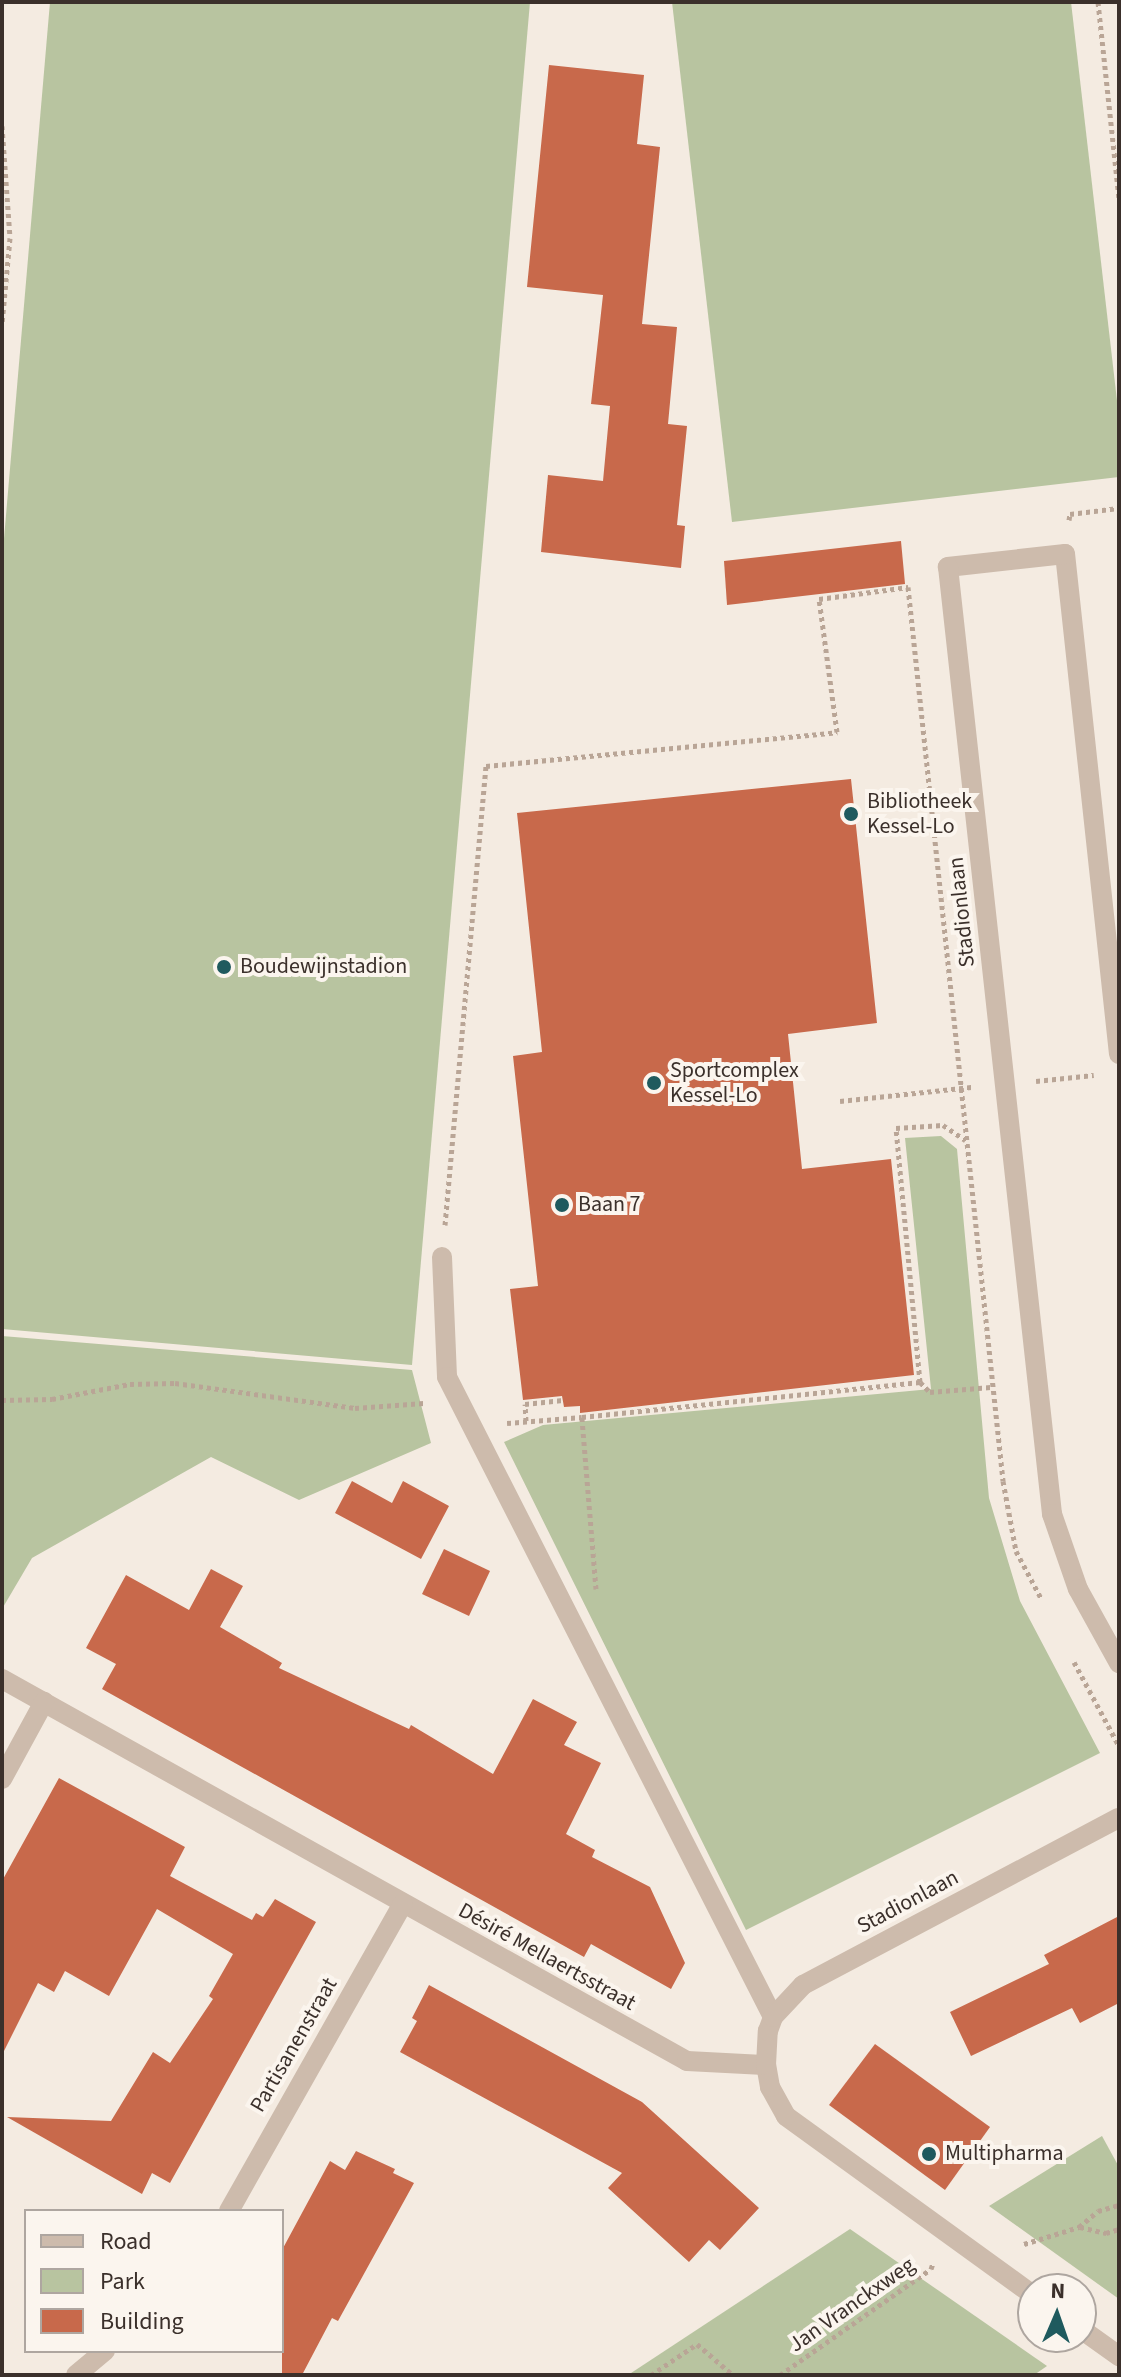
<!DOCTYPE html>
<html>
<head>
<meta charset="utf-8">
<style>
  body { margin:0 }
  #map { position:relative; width:1121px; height:2377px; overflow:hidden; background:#f4ebe1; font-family:"Source Sans 3",sans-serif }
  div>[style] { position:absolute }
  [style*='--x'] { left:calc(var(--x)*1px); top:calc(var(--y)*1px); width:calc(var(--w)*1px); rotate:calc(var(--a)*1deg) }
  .green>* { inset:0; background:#b8c4a0 }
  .building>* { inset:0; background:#c8694b }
  .path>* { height:5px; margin-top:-2.5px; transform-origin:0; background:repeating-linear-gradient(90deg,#b9a596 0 4px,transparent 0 8px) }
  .minor>* { height:20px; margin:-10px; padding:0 10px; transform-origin:10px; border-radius:10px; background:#cdbbac }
  .dots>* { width:22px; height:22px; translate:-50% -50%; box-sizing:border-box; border:4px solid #fbf5ee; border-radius:50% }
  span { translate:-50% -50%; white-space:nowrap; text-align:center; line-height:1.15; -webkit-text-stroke:8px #fbf5ee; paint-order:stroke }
  .poi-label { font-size:22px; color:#3b302b }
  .left { translate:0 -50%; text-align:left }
  .street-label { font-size:22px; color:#3b302b }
  .frame { position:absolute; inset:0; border:4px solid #3b302b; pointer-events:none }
  .legend { position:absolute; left:24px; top:2209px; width:260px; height:144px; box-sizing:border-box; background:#fbf5ee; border:2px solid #aea6a0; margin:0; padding:10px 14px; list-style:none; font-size:24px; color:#3b302b }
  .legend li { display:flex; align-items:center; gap:16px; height:40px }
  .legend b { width:40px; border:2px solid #aea6a0 }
  .north { position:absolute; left:1017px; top:2273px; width:80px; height:80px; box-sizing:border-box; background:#fbf5ee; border:2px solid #aea6a0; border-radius:50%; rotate:2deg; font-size:22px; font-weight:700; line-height:32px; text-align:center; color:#3b302b }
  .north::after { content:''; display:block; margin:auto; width:28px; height:36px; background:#1f5a5e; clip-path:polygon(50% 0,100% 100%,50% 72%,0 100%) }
</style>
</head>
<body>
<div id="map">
  <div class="green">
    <i style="clip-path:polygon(50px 2px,530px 2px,412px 1365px,2px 1329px,2px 562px)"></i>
    <i style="clip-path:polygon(672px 2px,1071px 2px,1119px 418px,1119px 477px,732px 522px)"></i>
    <i style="clip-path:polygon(941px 1136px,957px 1149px,989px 1498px,1020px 1601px,1100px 1753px,746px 1930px,504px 1442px,543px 1425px,931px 1389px,905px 1138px)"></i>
    <i style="clip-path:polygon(2px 1336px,412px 1370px,431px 1443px,299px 1500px,211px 1457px,32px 1558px,2px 1609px)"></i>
    <i style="clip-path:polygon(1102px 2136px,1119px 2167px,1119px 2299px,989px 2206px)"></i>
    <i style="clip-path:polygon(850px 2229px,1047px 2366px,1034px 2375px,628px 2375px)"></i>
  </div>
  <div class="building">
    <i style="clip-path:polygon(549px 65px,644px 75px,637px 144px,660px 147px,642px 324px,677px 327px,668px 424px,687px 426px,677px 525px,685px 526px,681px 568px,541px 552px,548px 475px,603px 481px,610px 406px,591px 404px,603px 295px,527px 287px)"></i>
    <i style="clip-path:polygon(901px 541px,905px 584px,727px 605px,724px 561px)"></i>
    <i style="clip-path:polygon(851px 779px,877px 1023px,788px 1034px,802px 1169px,891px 1159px,914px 1375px,580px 1413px,580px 1406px,564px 1407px,562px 1396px,523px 1400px,510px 1289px,538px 1286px,513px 1056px,542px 1052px,517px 813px)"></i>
    <i style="clip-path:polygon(352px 1481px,392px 1503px,403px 1481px,449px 1506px,421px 1559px,335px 1513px)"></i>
    <i style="clip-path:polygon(444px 1549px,490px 1571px,469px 1616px,422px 1594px)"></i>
    <i style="clip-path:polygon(211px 1569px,243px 1586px,220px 1627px,282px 1663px,279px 1668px,409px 1729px,411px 1725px,493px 1774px,533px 1699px,577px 1722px,564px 1745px,601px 1763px,566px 1834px,595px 1850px,592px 1857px,650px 1887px,685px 1963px,671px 1989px,591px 1944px,584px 1957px,102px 1689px,116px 1664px,86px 1648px,126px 1575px,189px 1610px)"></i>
    <i style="clip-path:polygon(59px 1778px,185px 1847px,170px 1876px,252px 1920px,256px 1913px,263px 1917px,275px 1899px,316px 1922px,170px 2183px,152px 2173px,142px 2194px,7px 2117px,111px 2121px,153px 2052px,170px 2063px,213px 1999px,209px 1996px,233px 1954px,157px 1909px,109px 1996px,65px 1971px,54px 1992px,38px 1983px,2px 2055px,2px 1881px)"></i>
    <i style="clip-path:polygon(1119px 1916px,1119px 2003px,1080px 2023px,1072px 2008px,971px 2056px,950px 2012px,1049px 1964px,1044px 1955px)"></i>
    <i style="clip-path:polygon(429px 1985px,642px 2102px,759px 2208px,720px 2250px,709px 2240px,689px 2262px,608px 2188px,622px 2173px,400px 2052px,417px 2021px,412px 2018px)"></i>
    <i style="clip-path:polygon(875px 2044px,990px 2127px,945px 2190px,829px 2105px)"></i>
    <i style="clip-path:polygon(356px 2151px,395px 2169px,393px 2173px,414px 2183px,338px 2321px,332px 2318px,302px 2375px,282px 2375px,282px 2250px,330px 2161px,345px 2170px)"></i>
  </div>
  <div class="path">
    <i style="--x:1098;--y:2;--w:197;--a:83.9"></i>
    <i style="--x:2;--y:126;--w:112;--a:85.9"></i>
    <i style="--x:10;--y:238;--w:86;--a:95.3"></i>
    <i style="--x:1069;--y:520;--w:6;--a:-81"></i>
    <i style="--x:1070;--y:514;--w:49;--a:-7"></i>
    <i style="--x:908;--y:587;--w:899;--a:83.93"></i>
    <i style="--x:1003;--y:1481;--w:71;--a:79.5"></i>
    <i style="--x:1016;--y:1551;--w:55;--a:62"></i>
    <i style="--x:1036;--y:1081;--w:58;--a:-5.9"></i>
    <i style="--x:840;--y:1101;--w:132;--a:-6.1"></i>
    <i style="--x:445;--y:1225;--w:461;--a:-84.9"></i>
    <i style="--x:486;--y:766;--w:353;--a:-5.5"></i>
    <i style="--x:837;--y:732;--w:134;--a:-97.7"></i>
    <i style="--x:819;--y:599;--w:90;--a:-7.7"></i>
    <i style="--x:920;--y:1382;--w:255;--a:-95.4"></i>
    <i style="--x:896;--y:1128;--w:47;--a:-3.7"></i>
    <i style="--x:943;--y:1125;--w:27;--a:34"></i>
    <i style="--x:2;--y:1400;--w:50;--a:-1.1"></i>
    <i style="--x:52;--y:1399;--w:79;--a:-10.9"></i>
    <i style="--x:130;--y:1384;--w:45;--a:-1.3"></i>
    <i style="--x:175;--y:1383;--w:182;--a:7.9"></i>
    <i style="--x:355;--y:1408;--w:69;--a:-4.1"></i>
    <i style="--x:526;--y:1421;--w:17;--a:-93"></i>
    <i style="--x:525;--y:1404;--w:38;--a:-6"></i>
    <i style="--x:507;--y:1423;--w:75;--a:-4.6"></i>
    <i style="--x:596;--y:1589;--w:173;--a:-94.7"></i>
    <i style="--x:582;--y:1417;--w:340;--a:-5.9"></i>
    <i style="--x:920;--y:1382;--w:14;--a:45"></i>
    <i style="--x:930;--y:1392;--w:61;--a:-4.7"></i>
    <i style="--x:1074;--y:1662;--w:95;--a:61.8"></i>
    <i style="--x:1080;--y:2227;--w:27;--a:13"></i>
    <i style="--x:1106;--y:2233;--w:14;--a:-17"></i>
    <i style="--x:1024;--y:2244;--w:58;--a:-17.2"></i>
    <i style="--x:1079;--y:2227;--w:25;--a:-40"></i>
    <i style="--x:1098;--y:2211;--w:22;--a:-16"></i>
    <i style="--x:651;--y:2375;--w:55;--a:-34"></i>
    <i style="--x:697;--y:2344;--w:48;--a:40.7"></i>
    <i style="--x:780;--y:2375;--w:184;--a:-35.1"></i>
    <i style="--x:931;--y:2269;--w:6;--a:-72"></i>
  </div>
  <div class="minor">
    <i style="--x:1119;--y:1054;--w:503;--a:-96.16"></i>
    <i style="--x:1065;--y:554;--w:118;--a:173.7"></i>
    <i style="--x:948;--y:567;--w:953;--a:83.73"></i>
    <i style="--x:1052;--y:1514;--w:79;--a:70.9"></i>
    <i style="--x:1078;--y:1589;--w:85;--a:61"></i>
    <i style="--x:442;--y:1257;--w:120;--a:87.6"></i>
    <i style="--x:447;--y:1377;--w:718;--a:63.01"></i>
    <i style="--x:2;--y:1679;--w:784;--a:29.15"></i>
    <i style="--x:687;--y:2061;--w:79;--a:2.9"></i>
    <i style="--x:2;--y:1779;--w:88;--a:-61.4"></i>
    <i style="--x:229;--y:2211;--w:353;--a:-60.5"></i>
    <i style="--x:1033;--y:2295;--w:305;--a:-144.1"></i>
    <i style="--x:786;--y:2116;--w:33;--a:-119"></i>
    <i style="--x:770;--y:2087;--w:22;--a:-100"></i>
    <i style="--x:766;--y:2065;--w:34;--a:-87"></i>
    <i style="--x:768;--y:2031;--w:15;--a:-70"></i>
    <i style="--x:773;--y:2017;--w:44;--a:-46.8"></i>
    <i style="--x:803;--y:1985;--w:357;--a:-27.9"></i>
    <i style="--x:1081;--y:2329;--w:47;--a:35.4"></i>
    <i style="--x:76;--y:2375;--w:38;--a:-40"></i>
  </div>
  <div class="dots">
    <i style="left:851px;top:814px;background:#1f5a5e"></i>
    <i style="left:224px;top:967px;background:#1f5a5e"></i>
    <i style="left:654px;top:1083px;background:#1f5a5e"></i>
    <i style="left:562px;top:1205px;background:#1f5a5e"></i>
    <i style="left:929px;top:2154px;background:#1f5a5e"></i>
  </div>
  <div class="poi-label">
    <span class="left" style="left:867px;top:814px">Bibliotheek<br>Kessel-Lo</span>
    <span class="left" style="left:240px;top:967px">Boudewijnstadion</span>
    <span class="left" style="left:670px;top:1083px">Sportcomplex<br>Kessel-Lo</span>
    <span class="left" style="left:578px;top:1205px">Baan 7</span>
    <span class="left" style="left:945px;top:2154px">Multipharma</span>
  </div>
  <div class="street-label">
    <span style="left:962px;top:912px;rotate:-96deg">Stadionlaan</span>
    <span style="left:908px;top:1902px;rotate:-28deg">Stadionlaan</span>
    <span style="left:547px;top:1957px;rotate:29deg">Désiré Mellaertsstraat</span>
    <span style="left:294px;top:2045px;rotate:-60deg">Partisanenstraat</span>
    <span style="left:852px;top:2305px;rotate:-35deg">Jan Vranckxweg</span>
  </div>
  <div class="frame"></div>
  <ul class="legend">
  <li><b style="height:10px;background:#cdbbac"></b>Road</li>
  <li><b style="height:22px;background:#b8c4a0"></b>Park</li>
  <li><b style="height:22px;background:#c8694b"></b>Building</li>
  </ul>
  <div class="north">N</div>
</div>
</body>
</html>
